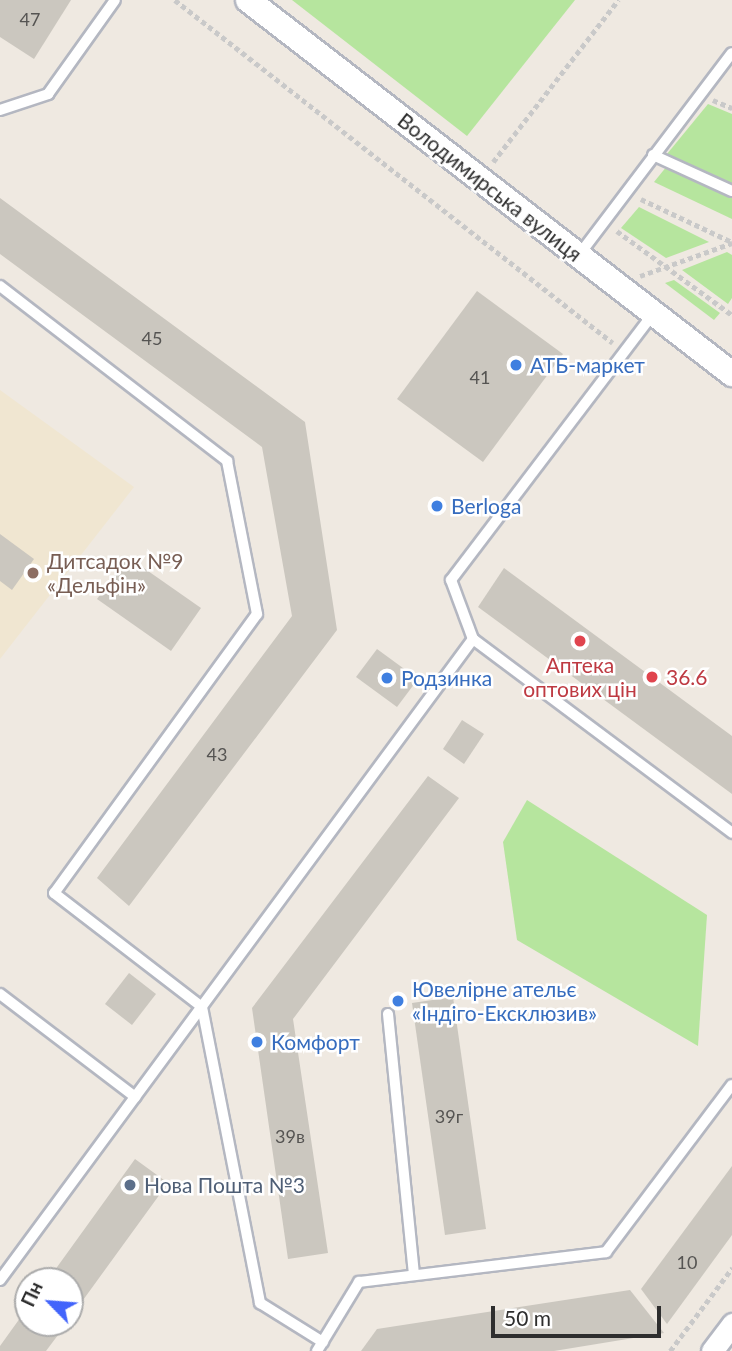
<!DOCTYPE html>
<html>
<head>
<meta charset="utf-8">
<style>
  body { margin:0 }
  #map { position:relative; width:732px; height:1351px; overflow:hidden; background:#efe9e1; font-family:Lato,sans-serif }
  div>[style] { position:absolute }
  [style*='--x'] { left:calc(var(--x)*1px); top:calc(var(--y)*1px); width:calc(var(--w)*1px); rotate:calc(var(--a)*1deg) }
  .education>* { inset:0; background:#f0e6d1 }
  .green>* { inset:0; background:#b6e59e }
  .building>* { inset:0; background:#cbc7bf }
  .path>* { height:4.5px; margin-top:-2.25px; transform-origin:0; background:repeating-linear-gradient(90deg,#c9c9c9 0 5px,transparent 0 8.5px) }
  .roads { filter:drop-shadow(2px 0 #b4b7c1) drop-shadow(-2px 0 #b4b7c1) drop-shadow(0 2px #b4b7c1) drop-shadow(0 -2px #b4b7c1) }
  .service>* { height:10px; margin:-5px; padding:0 5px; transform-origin:5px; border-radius:5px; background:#fff }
  .minor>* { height:21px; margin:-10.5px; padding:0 10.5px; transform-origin:10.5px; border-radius:10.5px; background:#fff }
  .tertiary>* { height:24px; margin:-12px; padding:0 12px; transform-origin:12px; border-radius:12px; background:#fff }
  .dots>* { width:19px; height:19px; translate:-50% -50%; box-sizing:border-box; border:4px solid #fff; border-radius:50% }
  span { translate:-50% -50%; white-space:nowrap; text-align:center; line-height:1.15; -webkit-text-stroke:5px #fff; paint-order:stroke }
  .number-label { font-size:18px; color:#555452 }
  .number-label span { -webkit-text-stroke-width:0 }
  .street-label { font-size:21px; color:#2e2e2e }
  .shop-label { font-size:21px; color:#366cbe }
  .left { translate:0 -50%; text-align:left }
  .education-label { font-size:21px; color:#785e54 }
  .health-label { font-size:21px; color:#be3a42 }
  .service-label { font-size:21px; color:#4e5e75 }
  .north { position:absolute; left:14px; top:1267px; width:70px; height:70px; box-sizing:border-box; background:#fff; border:2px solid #ababab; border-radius:50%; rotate:295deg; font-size:19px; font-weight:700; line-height:28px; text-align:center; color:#2e2e2e }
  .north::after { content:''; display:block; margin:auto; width:24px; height:32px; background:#4264fb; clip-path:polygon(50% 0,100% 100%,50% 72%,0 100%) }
  .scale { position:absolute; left:491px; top:1306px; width:170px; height:32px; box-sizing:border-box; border:4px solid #2e2e2e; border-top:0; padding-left:9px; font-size:21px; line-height:24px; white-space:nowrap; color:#2e2e2e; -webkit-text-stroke:5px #fff; paint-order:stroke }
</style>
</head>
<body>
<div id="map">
  <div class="education">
    <i style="clip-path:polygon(0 390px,134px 487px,0 659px)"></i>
  </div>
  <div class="green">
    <i style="clip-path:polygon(292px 0,575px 0,467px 136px)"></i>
    <i style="clip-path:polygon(708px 104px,732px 114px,732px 184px,667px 154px)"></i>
    <i style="clip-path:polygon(667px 166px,732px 196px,732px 219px,654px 182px)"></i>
    <i style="clip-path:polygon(639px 207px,709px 242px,666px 258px,621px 228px)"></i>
    <i style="clip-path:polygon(727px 252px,732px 255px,732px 298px,728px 304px,682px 270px)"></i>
    <i style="clip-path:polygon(674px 280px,720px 313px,714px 320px,665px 283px)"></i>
    <i style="clip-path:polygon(527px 800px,707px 915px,698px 1046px,517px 940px,503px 842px)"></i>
  </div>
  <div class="building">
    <i style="clip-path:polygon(0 0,71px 0,34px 59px,0 37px)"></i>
    <i style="clip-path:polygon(0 198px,305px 422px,337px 630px,129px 906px,97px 878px,292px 616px,262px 447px,0 254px)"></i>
    <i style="clip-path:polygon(477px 291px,563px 354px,483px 462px,397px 399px)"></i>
    <i style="clip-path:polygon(0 534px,34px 559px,12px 590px,0 581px)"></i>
    <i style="clip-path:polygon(128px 557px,201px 608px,171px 651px,97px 599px)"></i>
    <i style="clip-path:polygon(504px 568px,732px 736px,732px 794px,478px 607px)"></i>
    <i style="clip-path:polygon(377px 649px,418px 679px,397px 707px,356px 677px)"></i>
    <i style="clip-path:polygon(462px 720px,484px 734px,464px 764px,443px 749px)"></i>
    <i style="clip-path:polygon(428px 776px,459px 798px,293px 1019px,328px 1253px,288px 1259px,252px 1008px)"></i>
    <i style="clip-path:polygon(129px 973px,156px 994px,132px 1025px,105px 1004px)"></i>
    <i style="clip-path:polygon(453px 997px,486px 1229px,445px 1235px,412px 1003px)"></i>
    <i style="clip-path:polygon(135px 1159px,168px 1183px,70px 1318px,70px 1281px,47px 1281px)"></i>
    <i style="clip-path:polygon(732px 1166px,732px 1235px,667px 1324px,641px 1289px)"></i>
    <i style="clip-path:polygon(630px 1290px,664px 1333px,554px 1351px,361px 1351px,377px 1329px)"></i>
    <i style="clip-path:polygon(28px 1307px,28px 1323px,67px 1323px,46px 1351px,0 1351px,0 1346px)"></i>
  </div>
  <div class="path">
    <i style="--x:175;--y:0;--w:556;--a:38.06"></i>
    <i style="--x:713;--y:100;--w:21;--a:23"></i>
    <i style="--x:493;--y:162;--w:205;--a:-52.3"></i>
    <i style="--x:641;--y:199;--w:101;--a:25.3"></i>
    <i style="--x:617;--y:231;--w:142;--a:36.1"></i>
    <i style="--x:640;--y:276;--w:98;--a:-19.7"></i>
    <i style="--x:670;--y:1351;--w:104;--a:-53.2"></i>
  </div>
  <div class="roads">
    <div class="service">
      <i style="--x:0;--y:110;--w:51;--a:-18.4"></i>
      <i style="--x:48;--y:94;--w:115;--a:-54.5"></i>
      <i style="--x:653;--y:155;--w:87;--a:24.5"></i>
      <i style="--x:579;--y:255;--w:253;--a:-52.9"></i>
      <i style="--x:0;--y:286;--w:287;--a:37.6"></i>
      <i style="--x:227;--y:461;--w:156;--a:78.9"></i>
      <i style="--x:257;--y:614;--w:345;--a:126"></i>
      <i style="--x:54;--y:893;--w:187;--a:37.6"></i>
      <i style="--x:202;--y:1007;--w:302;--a:78.9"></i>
      <i style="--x:260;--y:1303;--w:74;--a:31.8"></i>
      <i style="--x:473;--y:639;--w:324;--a:36.8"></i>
      <i style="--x:0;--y:994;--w:170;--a:37.3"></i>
      <i style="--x:388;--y:1014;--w:260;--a:84.3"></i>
      <i style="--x:0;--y:1280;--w:797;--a:-53.58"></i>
      <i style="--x:473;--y:639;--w:63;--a:-110.4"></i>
      <i style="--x:451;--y:580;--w:335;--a:-52.8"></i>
      <i style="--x:317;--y:1351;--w:81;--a:-58.7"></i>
      <i style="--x:359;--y:1282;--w:249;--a:-6.9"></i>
      <i style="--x:606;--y:1252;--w:209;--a:-53"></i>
    </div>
    <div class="minor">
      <i style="--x:712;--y:1351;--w:34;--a:-53"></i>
    </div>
    <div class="tertiary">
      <i style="--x:248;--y:0;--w:612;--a:37.69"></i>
    </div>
  </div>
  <div class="dots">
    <i style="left:516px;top:365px;background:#3f7fe0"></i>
    <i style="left:437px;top:506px;background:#3f7fe0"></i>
    <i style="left:33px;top:573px;background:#8d6e63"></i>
    <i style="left:580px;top:641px;background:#e0444e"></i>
    <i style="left:652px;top:677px;background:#e0444e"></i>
    <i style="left:387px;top:678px;background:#3f7fe0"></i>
    <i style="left:398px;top:1001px;background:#3f7fe0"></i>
    <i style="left:257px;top:1042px;background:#3f7fe0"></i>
    <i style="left:130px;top:1185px;background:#5c6f8a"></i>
  </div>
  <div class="number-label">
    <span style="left:30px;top:19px">47</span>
    <span style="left:152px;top:338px">45</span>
    <span style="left:480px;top:377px">41</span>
    <span style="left:217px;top:754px">43</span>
    <span style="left:449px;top:1116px">39г</span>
    <span style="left:290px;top:1136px">39в</span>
    <span style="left:687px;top:1262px">10</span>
  </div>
  <div class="street-label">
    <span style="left:490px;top:187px;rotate:38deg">Володимирська вулиця</span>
  </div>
  <div class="shop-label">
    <span class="left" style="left:530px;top:365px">АТБ-маркет</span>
    <span class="left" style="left:451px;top:506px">Berloga</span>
    <span class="left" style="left:401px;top:678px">Родзинка</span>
    <span class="left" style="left:412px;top:1001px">Ювелірне ательє<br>«Індіго-Ексклюзив»</span>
    <span class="left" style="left:271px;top:1042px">Комфорт</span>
  </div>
  <div class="education-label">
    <span class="left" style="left:47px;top:573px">Дитсадок №9<br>«Дельфiн»</span>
  </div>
  <div class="health-label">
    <span style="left:580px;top:677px">Аптека<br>оптових цін</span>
    <span class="left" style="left:666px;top:677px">36.6</span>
  </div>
  <div class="service-label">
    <span class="left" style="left:144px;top:1185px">Нова Пошта №3</span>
  </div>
  <div class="north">Пн</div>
  <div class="scale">50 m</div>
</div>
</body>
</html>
